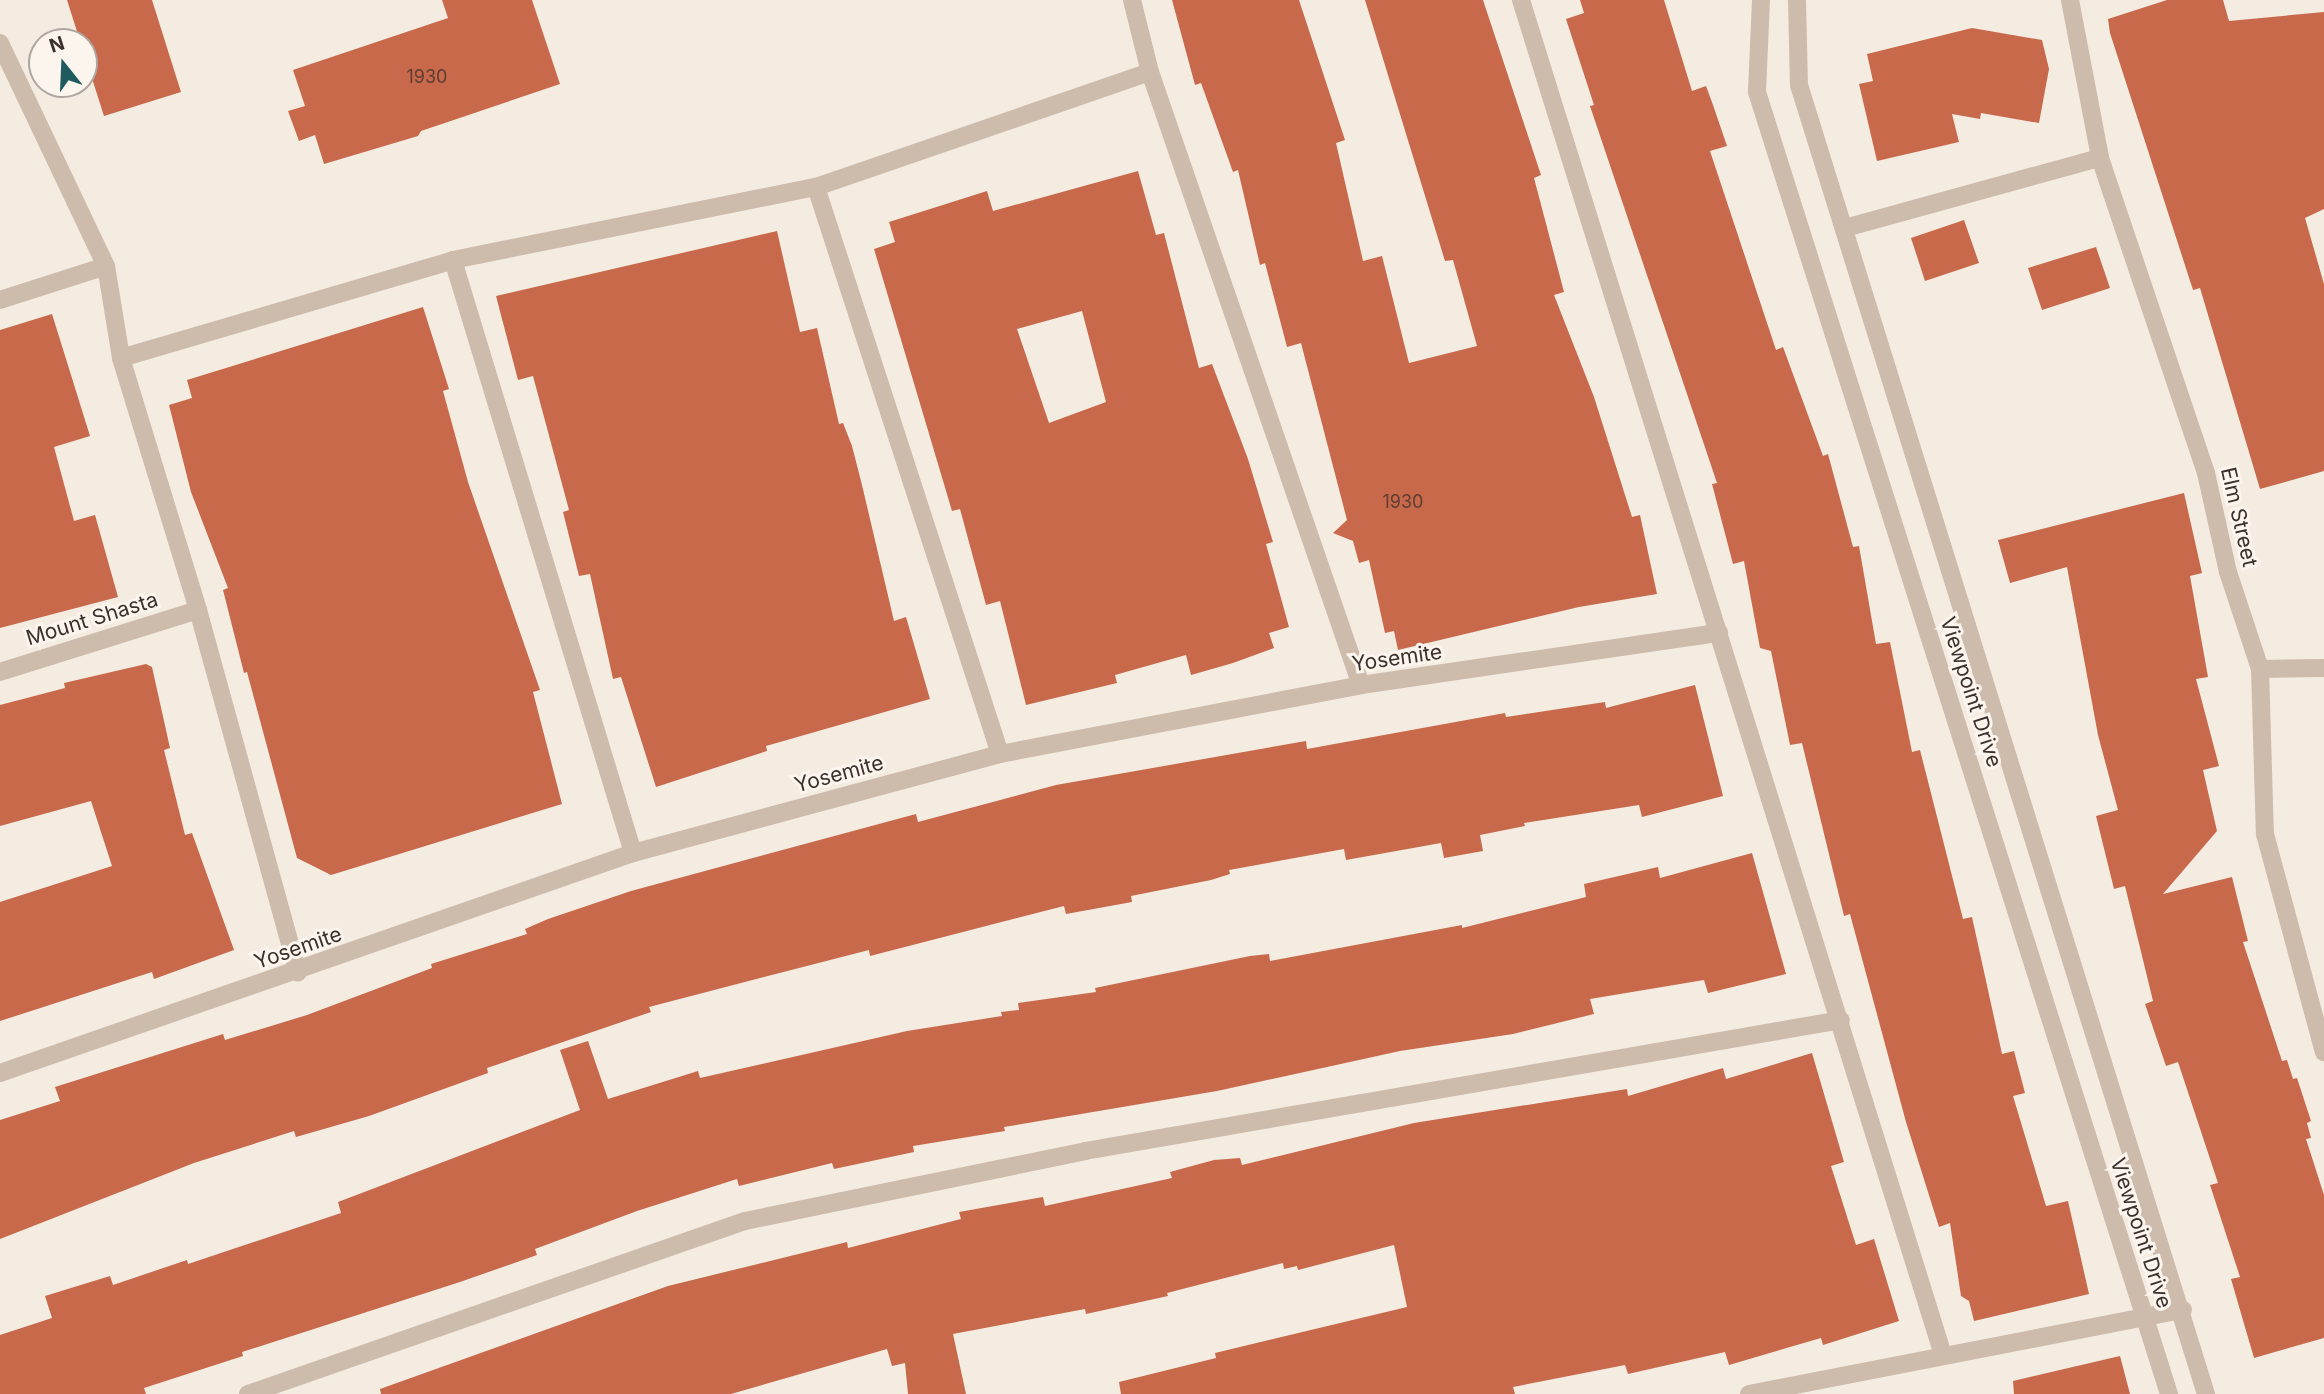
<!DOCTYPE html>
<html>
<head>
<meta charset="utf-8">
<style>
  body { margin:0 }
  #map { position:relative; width:2324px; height:1394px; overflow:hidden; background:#f4ebe1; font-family:Inter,sans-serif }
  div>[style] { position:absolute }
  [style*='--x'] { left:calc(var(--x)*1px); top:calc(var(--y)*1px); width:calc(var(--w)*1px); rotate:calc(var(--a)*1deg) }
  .building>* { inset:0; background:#c8694b }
  .minor>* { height:18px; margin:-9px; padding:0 9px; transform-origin:9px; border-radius:9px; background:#cdbbac }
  span { translate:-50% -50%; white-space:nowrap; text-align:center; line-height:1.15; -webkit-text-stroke:6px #fbf5ee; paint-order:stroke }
  .number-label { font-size:18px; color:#5e3e33 }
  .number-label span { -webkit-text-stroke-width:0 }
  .street-label { font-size:21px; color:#3b302b }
  .north { position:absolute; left:28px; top:28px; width:70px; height:70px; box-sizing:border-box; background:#fbf5ee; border:2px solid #aea6a0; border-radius:50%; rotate:342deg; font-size:19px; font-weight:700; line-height:28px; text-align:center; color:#3b302b }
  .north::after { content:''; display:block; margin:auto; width:24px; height:32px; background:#1f5a5e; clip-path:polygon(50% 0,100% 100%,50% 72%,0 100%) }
</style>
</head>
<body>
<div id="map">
  <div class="building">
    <i style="clip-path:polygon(67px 0,152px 0,181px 92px,104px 116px)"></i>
    <i style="clip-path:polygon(442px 0,532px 0,560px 84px,421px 131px,418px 136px,324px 164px,315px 135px,299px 141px,288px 111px,305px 106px,293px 70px,448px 18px)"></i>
    <i style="clip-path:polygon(1172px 0,1299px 0,1345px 140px,1336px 143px,1363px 261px,1382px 256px,1409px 363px,1477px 346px,1453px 260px,1445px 261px,1365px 0,1483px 0,1541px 175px,1534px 178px,1564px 292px,1554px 295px,1594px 397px,1632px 517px,1640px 515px,1657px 594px,1579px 607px,1398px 650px,1394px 631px,1385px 633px,1369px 560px,1359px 563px,1353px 541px,1333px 533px,1347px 520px,1301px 343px,1287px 347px,1265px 263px,1260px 265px,1238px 170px,1233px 172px,1201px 83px,1195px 85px)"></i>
    <i style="clip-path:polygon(1580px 0,1664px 0,1692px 91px,1706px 86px,1713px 105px,1727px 146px,1710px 151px,1776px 350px,1783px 347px,1823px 456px,1828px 454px,1853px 547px,1859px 546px,1876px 644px,1890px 642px,1912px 752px,1920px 750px,1963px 919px,1972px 917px,2002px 1054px,2014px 1051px,2025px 1093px,2013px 1096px,2046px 1206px,2068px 1201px,2089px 1294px,1974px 1321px,1969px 1301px,1961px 1296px,1950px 1223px,1939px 1227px,1906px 1122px,1850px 914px,1844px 916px,1802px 743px,1790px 745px,1771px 651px,1760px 648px,1744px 561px,1733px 564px,1712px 484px,1717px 483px,1590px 106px,1594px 105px,1566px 19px,1584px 13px)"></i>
    <i style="clip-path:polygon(2167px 0,2223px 0,2229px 21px,2324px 12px,2324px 209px,2305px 218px,2324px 284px,2324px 471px,2260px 489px,2200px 288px,2193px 290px,2110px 33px,2108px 19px)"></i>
    <i style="clip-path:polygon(1972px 28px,2042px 40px,2049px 69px,2039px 123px,1981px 113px,1980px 119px,1952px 114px,1959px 142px,1877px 161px,1859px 84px,1873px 81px,1867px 54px)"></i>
    <i style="clip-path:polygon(evenodd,1138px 171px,1156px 235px,1164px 233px,1199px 368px,1212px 364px,1248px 459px,1273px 542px,1266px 544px,1289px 627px,1269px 633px,1274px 648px,1233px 663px,1191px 675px,1186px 655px,1115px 675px,1117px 683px,1026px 705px,1000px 601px,986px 605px,960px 509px,952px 511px,874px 249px,895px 242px,889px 222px,987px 191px,993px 211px,1138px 171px,1082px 311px,1106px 402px,1049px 423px,1017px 329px,1082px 311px)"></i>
    <i style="clip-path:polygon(1964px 220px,1979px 263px,1925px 281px,1911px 238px)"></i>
    <i style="clip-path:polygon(777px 231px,800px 332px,817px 328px,839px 424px,843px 423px,852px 446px,862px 485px,894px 621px,906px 617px,930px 699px,766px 746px,767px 751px,656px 787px,621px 677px,613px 679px,590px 574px,579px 576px,563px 512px,569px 510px,533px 376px,518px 380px,496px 296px)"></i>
    <i style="clip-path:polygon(2096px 247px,2110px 288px,2042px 310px,2028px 268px)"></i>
    <i style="clip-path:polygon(423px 307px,449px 389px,443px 391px,468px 482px,540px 690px,533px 692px,562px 804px,331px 875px,297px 858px,247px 672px,244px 673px,223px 590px,228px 588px,191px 492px,169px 405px,192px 398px,187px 380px)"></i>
    <i style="clip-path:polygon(52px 314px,90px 436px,54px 447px,74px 521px,95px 515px,118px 597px,0 628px,0 330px)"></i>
    <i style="clip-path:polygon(2184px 493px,2202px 573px,2190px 576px,2208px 677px,2196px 679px,2219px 766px,2203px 770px,2217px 831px,2163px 894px,2232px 877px,2248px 941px,2243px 942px,2282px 1061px,2287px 1060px,2293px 1079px,2297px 1078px,2311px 1121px,2307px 1123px,2311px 1138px,2306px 1139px,2324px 1195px,2324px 1338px,2254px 1358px,2231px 1279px,2240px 1277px,2210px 1185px,2218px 1183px,2178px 1062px,2166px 1066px,2145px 1004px,2153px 1001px,2125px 886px,2114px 889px,2096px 816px,2118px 810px,2098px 735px,2067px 567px,2010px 583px,1998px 540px)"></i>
    <i style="clip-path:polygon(146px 664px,152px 667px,170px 748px,164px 750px,185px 835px,192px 833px,234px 950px,154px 979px,152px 972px,0 1021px,0 902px,112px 866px,91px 801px,0 826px,0 705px,65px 688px,64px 683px)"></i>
    <i style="clip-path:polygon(1695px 685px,1723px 796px,1642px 817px,1639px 805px,1524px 823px,1525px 826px,1480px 835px,1483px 851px,1444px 858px,1441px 843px,1346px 860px,1344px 849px,1229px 870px,1230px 874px,1211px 880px,1131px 896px,1132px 902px,1066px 914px,1064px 906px,870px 956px,869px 950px,764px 977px,649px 1007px,651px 1012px,487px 1068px,488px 1073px,369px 1116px,296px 1137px,294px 1131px,194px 1163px,0 1239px,0 1120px,60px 1101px,55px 1087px,223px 1034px,225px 1040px,307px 1015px,432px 968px,431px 964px,527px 934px,525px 929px,548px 919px,631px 891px,916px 814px,918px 822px,1056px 785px,1306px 741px,1307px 749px,1505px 713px,1506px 717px,1605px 702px,1606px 708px)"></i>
    <i style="clip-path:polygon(1752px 853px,1786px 974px,1708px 993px,1704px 980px,1590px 999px,1594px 1014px,1513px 1034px,1400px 1051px,1217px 1091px,1004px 1127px,1005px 1131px,913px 1146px,914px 1152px,834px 1169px,832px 1163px,739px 1186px,737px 1179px,637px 1211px,535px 1249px,537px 1255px,460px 1282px,242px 1352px,243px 1356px,144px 1388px,146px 1394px,0 1394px,0 1335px,52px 1318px,45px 1296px,110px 1276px,113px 1285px,187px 1260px,188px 1264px,341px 1213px,338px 1202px,580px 1110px,560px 1050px,588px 1041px,608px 1099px,698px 1071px,700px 1078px,907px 1031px,1002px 1016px,1001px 1012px,1019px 1010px,1018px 1003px,1096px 992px,1095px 988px,1250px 956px,1269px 954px,1270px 961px,1462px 925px,1462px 928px,1586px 897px,1584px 884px,1658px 867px,1660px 878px)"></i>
    <i style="clip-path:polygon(1812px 1053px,1844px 1162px,1831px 1166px,1856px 1245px,1874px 1239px,1899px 1321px,1823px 1345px,1821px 1338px,1729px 1365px,1725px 1352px,1628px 1374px,1625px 1365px,1513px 1387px,1515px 1394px,1121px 1394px,1119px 1382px,1216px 1358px,1215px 1353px,1407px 1307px,1394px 1245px,1298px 1270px,1297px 1266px,1284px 1269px,1283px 1263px,1167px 1293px,1168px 1296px,1086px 1314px,1085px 1309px,953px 1334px,966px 1394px,908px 1394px,905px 1363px,892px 1366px,887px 1349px,731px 1394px,381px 1394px,380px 1389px,668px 1286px,847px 1242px,848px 1248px,961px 1219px,959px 1212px,1043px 1197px,1045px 1206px,1172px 1178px,1170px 1172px,1214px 1160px,1240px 1158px,1242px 1165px,1414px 1123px,1627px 1089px,1628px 1096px,1723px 1068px,1726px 1079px)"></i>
    <i style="clip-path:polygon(2120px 1356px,2130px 1394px,2014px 1394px,2013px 1381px)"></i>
  </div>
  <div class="minor">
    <i style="--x:1132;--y:0;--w:74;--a:76"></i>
    <i style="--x:1150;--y:72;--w:648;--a:71.01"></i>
    <i style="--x:1521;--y:0;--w:1419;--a:72.7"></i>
    <i style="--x:1761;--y:0;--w:92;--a:92.5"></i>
    <i style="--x:1757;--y:92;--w:1366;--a:72.44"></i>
    <i style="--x:1797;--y:0;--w:85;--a:88.7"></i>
    <i style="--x:1799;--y:85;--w:1371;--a:72.73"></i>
    <i style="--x:2070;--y:0;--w:161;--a:79.2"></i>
    <i style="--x:2100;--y:158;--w:332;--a:71.4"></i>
    <i style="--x:2206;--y:473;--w:101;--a:77.5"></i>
    <i style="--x:2228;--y:572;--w:102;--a:71.7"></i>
    <i style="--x:2260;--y:669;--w:165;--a:88.3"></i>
    <i style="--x:2265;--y:834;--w:226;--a:74.9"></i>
    <i style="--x:0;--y:43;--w:247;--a:64.6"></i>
    <i style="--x:106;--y:266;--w:93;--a:80.7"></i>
    <i style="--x:121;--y:358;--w:264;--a:73"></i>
    <i style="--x:198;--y:610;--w:376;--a:74.6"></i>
    <i style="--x:816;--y:187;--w:596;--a:72.02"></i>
    <i style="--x:1845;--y:228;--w:264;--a:-15.4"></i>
    <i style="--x:453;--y:260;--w:620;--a:73.11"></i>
    <i style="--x:0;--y:300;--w:111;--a:-17.8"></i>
    <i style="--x:121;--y:358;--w:346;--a:-16.4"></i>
    <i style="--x:453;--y:260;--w:370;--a:-11.4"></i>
    <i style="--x:816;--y:187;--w:353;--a:-19"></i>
    <i style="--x:2260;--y:669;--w:64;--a:-0.9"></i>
    <i style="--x:0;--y:672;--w:207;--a:-17.4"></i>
    <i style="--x:0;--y:1073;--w:670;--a:-19.16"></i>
    <i style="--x:633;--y:853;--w:380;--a:-15.1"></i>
    <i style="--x:1000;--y:754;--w:368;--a:-10.8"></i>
    <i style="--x:1361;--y:685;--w:362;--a:-8.3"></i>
    <i style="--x:248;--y:1394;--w:526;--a:-19.19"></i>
    <i style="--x:745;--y:1221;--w:347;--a:-11.6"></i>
    <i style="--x:1085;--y:1151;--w:767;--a:-9.83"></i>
    <i style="--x:1749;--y:1394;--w:442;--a:-11"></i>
  </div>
  <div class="number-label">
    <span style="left:427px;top:77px">1930</span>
    <span style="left:1403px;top:502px">1930</span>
  </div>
  <div class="street-label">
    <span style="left:2239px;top:517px;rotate:77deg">Elm Street</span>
    <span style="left:92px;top:619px;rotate:-17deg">Mount Shasta</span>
    <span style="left:1397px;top:658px;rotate:-8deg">Yosemite</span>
    <span style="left:1971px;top:692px;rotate:72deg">Viewpoint Drive</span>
    <span style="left:839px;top:774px;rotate:-15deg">Yosemite</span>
    <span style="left:298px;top:948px;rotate:-19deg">Yosemite</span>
    <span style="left:2141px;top:1233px;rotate:72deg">Viewpoint Drive</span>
  </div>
  <div class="north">N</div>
</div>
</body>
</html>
